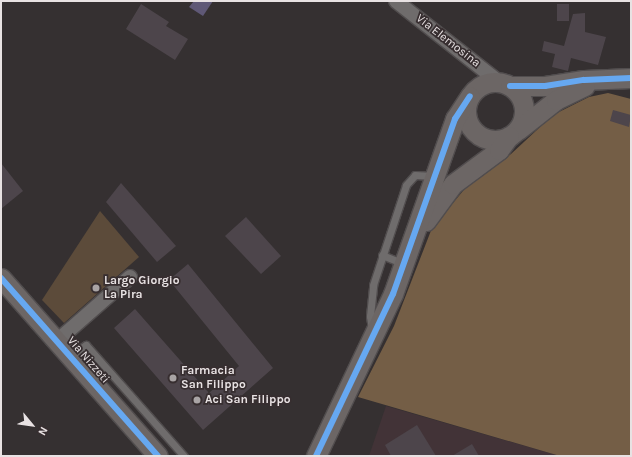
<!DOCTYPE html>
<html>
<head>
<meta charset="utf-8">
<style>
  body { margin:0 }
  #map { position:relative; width:632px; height:457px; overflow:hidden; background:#353031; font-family:Karla,sans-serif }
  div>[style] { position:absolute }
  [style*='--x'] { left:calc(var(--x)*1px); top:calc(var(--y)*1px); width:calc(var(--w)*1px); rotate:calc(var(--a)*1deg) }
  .built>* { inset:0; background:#423337 }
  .green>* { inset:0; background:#5c4b3a }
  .forest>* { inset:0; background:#745e46 }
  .water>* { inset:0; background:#5f5876 }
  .building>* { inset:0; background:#4d454b }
  .roads { filter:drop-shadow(1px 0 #514d4e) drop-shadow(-1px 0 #514d4e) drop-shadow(0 1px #514d4e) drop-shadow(0 -1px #514d4e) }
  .lane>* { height:7px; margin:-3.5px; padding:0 3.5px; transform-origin:3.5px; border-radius:3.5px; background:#6f6c6c }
  .street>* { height:14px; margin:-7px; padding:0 7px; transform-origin:7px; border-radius:7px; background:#6f6c6c }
  .secondary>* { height:19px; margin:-9.5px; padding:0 9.5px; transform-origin:9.5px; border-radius:9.5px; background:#6c6665 }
  .secondary>.ring { margin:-9.5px; padding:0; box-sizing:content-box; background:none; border:19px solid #6c6665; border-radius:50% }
  .cycleway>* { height:6px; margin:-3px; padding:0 3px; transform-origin:3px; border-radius:3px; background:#66a8f1 }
  .dots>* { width:11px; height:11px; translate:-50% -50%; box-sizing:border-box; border:2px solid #372e30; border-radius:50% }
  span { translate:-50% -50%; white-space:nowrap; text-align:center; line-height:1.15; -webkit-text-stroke:3.5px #372e30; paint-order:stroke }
  .street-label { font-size:12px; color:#e8e2e3 }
  .poi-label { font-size:12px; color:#e8e2e3; font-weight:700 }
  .left { translate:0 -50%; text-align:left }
  .frame { position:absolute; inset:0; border:2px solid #e8e2e3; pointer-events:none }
  .north { position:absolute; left:12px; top:405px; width:40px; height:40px; -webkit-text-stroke:3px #372e30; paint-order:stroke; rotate:119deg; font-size:11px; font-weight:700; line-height:16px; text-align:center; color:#e8e2e3 }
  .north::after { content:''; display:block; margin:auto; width:14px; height:18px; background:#e8e2e3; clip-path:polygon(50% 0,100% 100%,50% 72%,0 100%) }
</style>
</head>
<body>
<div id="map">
  <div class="built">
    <i style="clip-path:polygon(386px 406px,560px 456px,369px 456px)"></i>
  </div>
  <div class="green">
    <i style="clip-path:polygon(100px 211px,139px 257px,64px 323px,42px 300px)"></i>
  </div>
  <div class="forest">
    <i style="clip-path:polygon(608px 93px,631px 99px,631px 456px,560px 456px,358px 397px,394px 326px,432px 228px,468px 185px,511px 154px,553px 115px,589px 97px)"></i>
  </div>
  <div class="water">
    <i style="clip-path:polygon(194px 1px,213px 1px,203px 16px,189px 7px)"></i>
  </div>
  <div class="building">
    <i style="clip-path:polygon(141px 4px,169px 22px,166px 26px,188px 39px,175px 60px,126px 29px)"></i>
    <i style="clip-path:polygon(557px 4px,569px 4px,569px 21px,557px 21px)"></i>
    <i style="clip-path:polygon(585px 13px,585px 32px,606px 37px,598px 65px,571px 58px,568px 71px,552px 67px,555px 54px,542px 51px,544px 41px,564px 46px,573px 14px)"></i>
    <i style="clip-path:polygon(613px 110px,631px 115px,629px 127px,610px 121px)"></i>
    <i style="clip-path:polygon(1px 163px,23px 191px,1px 209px)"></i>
    <i style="clip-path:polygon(121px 183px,176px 246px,157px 262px,106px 202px)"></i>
    <i style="clip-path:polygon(246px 217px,281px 256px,261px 274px,225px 236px)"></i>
    <i style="clip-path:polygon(188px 264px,273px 368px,203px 430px,114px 328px,135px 309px,209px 393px,239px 366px,169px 280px)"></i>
    <i style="clip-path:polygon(417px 425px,436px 456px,391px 456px,385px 445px)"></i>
    <i style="clip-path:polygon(472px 444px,479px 456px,452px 456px)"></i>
  </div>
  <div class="roads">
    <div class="lane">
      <i style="--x:382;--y:255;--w:24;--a:22"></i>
      <i style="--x:372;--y:329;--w:13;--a:-99"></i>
      <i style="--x:370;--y:316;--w:31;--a:-84"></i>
      <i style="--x:373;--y:285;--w:105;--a:-71.7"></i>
      <i style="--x:406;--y:185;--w:13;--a:-48"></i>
      <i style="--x:415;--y:175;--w:18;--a:3"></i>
      <i style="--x:71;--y:355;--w:18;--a:-34"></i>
      <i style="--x:86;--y:345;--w:148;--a:48.6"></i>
    </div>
    <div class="street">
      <i style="--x:396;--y:1;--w:131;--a:38.2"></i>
      <i style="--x:57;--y:341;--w:97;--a:-41.2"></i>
    </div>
    <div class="secondary">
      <i class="ring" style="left:466px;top:82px;width:39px;height:39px"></i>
      <i style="--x:510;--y:86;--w:35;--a:0"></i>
      <i style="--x:545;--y:86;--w:39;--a:-9"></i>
      <i style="--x:584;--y:80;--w:47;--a:-2.4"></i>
      <i style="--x:518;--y:130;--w:48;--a:-38.3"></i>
      <i style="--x:556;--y:100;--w:32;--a:-26"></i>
      <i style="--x:426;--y:221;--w:46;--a:-53.9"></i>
      <i style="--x:453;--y:184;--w:57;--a:-36.5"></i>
      <i style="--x:499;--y:150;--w:17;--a:-54"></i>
      <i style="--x:1;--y:278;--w:237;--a:48.6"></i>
      <i style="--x:316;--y:456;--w:179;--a:-64.6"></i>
      <i style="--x:393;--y:294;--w:186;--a:-70.5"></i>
      <i style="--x:455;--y:119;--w:27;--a:-57"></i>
    </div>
  </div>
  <div class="cycleway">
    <i style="--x:510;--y:86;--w:35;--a:0"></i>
    <i style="--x:545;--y:86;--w:39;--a:-9"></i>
    <i style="--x:584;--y:80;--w:47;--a:-2.4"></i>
    <i style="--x:1;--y:278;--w:237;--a:48.6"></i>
    <i style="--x:316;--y:456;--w:179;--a:-64.6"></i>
    <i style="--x:393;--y:294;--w:186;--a:-70.5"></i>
    <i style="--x:455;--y:119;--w:27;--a:-57"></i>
  </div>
  <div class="dots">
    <i style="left:96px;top:288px;background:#a9a4a5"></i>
    <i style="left:173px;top:378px;background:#a9a4a5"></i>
    <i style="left:197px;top:400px;background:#a9a4a5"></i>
  </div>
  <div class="street-label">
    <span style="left:448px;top:41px;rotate:38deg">Via Elemosina</span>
    <span style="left:88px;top:360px;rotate:49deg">Via Nizzeti</span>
  </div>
  <div class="poi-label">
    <span class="left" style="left:104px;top:288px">Largo Giorgio<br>La Pira</span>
    <span class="left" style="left:181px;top:378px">Farmacia<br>San Filippo</span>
    <span class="left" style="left:205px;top:400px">Aci San Filippo</span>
  </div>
  <div class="frame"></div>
  <div class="north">N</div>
</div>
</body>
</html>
